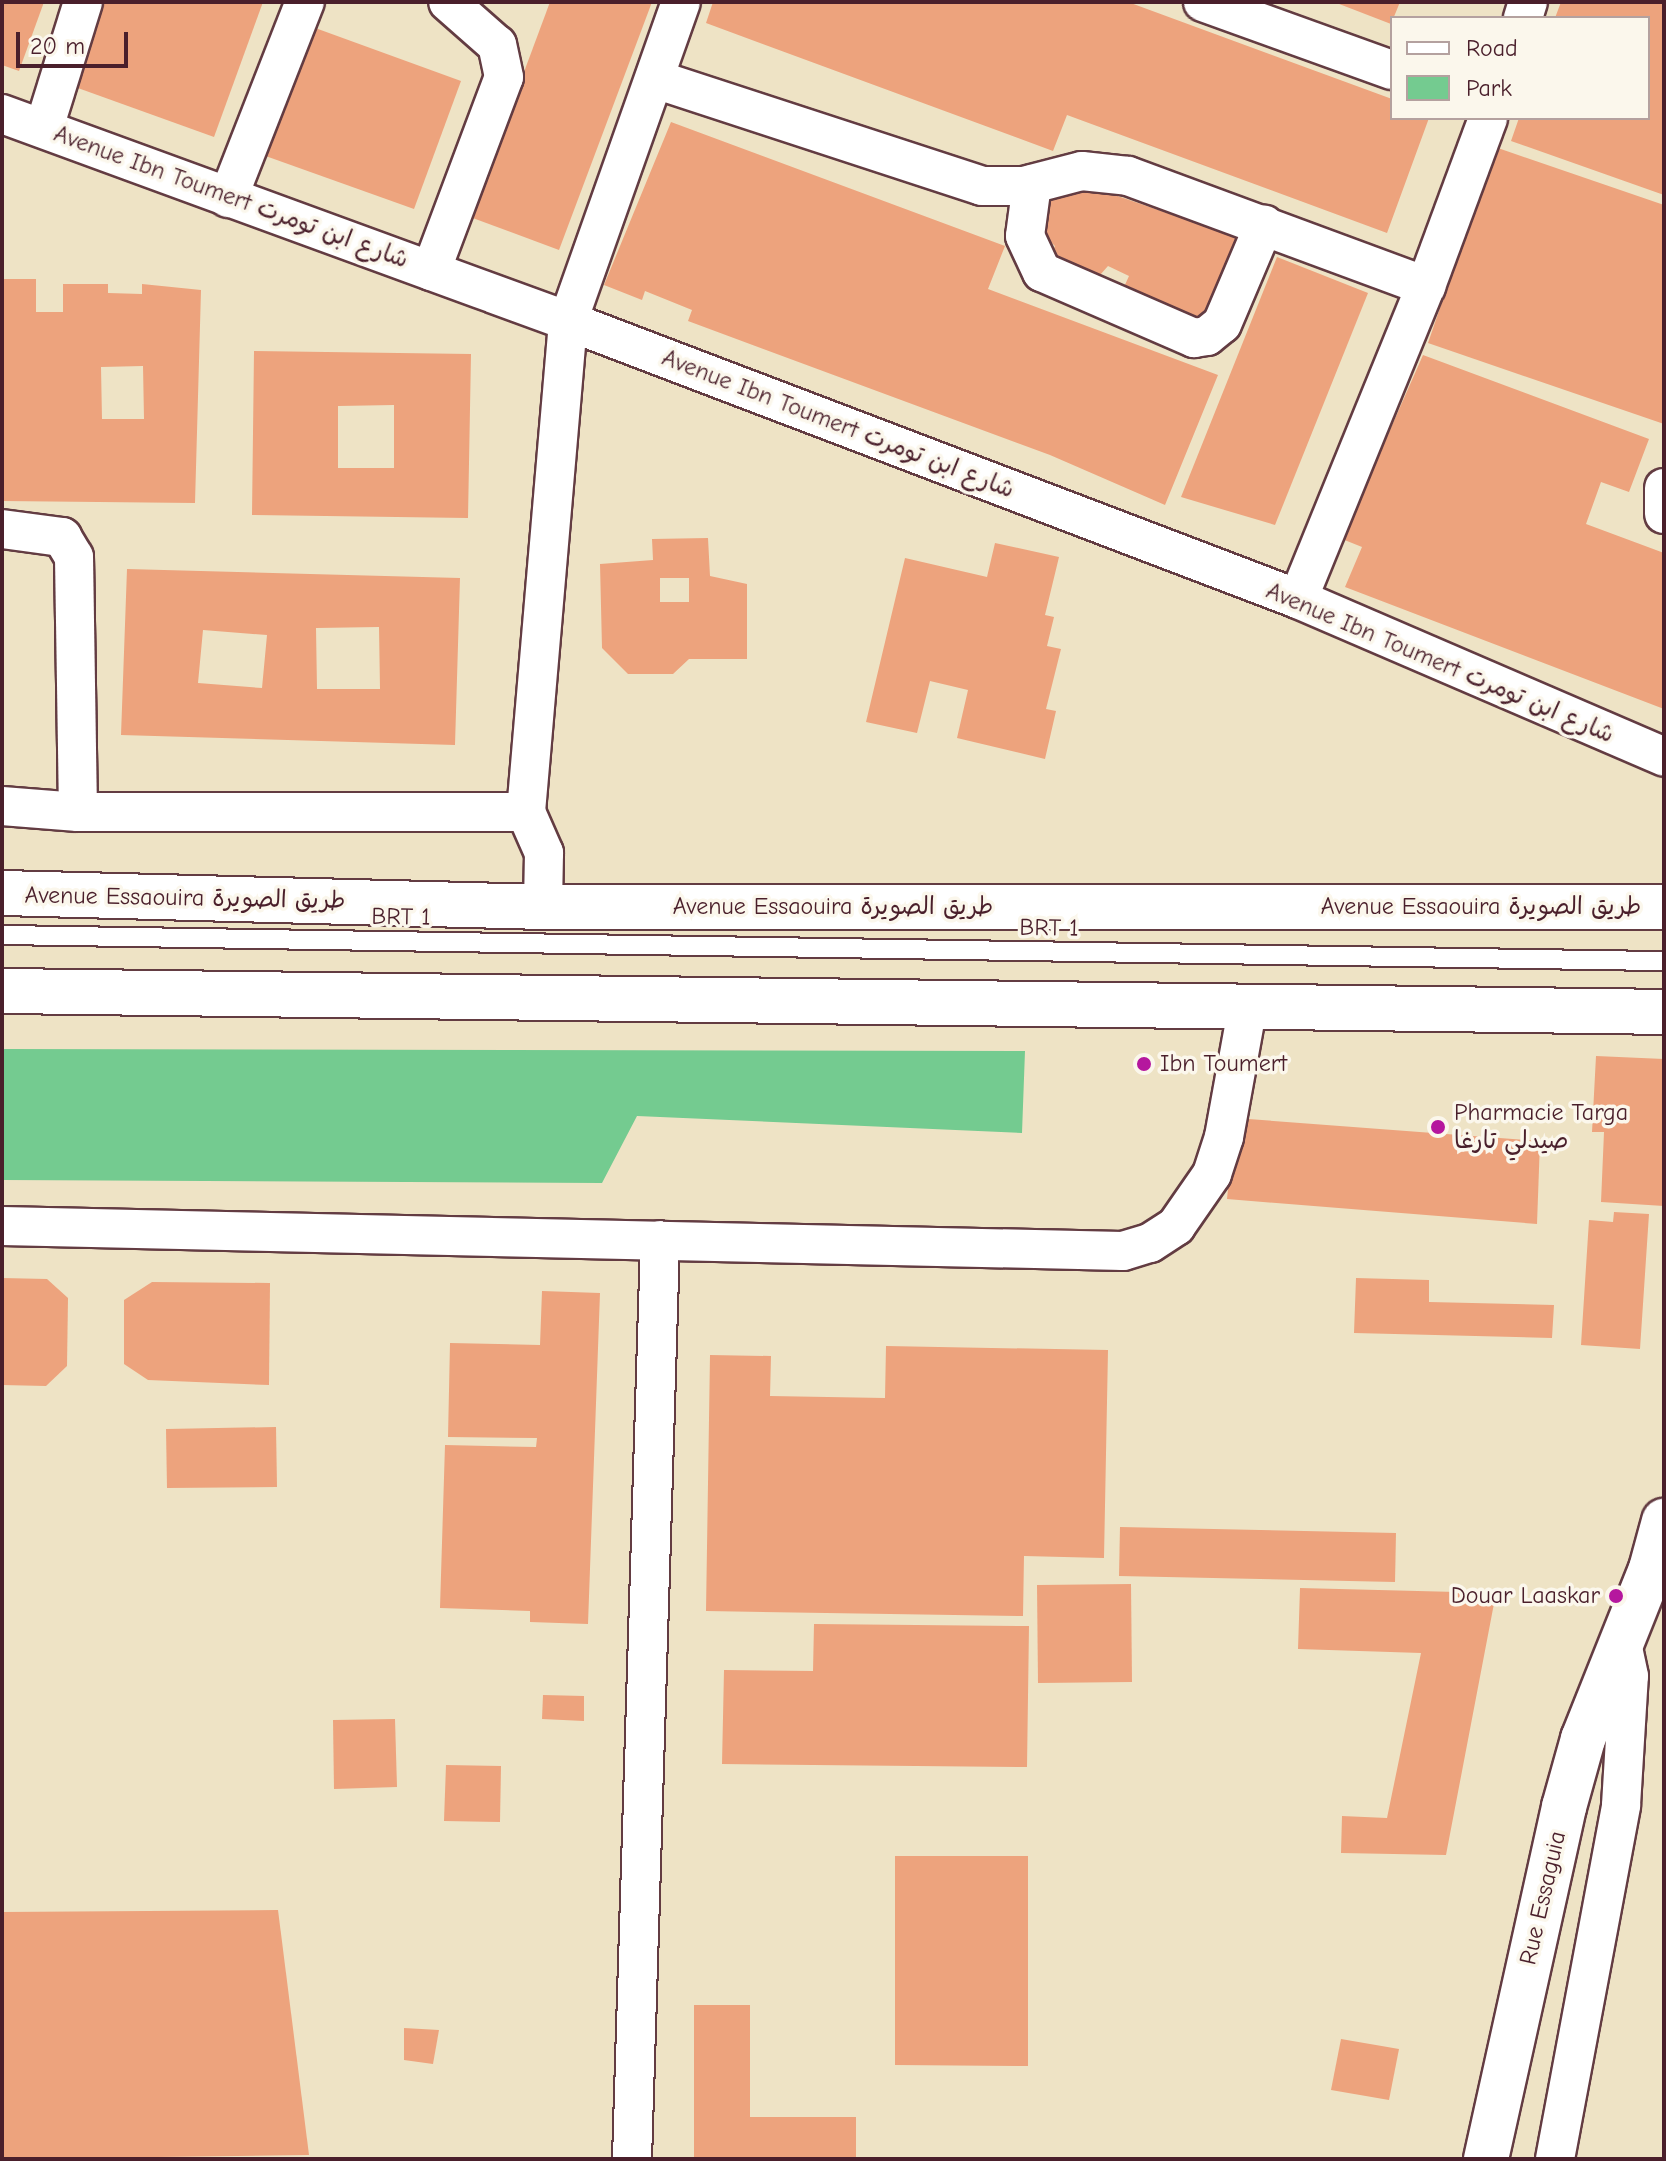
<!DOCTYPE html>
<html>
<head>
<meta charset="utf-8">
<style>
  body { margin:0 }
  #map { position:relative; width:1666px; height:2161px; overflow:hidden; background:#eee3c5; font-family:"Comic Neue","Playpen Sans Arabic",sans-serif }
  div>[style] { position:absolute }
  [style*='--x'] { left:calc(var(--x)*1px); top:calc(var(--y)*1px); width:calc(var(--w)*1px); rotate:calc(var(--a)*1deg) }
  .green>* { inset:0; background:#74cb90 }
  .building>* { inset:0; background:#eda37d }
  .roads { filter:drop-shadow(2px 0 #633c42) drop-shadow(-2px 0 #633c42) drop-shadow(0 2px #633c42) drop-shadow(0 -2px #633c42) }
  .lane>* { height:18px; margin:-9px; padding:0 9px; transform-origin:9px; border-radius:9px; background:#fff }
  .street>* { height:38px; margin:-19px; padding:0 19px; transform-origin:19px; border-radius:19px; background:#fff }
  .secondary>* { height:44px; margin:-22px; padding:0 22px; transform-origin:22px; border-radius:22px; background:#fff }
  .primary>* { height:44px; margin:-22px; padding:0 22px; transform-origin:22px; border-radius:22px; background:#fff }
  .dots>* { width:22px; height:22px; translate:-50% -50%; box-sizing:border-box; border:4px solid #fbf7ec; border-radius:50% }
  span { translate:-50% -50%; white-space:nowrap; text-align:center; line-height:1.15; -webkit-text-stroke:7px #fbf7ec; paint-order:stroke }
  .street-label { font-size:24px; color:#4a1f2b }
  .poi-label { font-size:24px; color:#4a1f2b }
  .left { translate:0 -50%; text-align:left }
  .right { translate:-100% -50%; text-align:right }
  .frame { position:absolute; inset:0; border:4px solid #4a1f2b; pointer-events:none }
  .legend { position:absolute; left:1390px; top:16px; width:260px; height:104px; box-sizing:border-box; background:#fbf7ec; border:2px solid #b4a19f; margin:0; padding:10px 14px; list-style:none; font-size:24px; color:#4a1f2b }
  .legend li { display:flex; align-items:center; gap:16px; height:40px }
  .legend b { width:40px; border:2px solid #b4a19f }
  .scale { position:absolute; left:16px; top:32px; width:112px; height:36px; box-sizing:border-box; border:4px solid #4a1f2b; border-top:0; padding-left:10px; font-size:24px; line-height:28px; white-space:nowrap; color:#4a1f2b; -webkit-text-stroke:6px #fbf7ec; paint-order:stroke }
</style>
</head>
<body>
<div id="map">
  <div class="green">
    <i style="clip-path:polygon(2px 1049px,1025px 1051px,1022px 1133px,637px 1116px,602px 1183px,2px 1180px)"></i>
  </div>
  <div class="building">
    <i style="clip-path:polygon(2px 2px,44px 2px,19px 71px,2px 65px)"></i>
    <i style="clip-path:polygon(93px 2px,263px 2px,214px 137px,64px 83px)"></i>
    <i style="clip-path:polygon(550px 2px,652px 2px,559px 250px,470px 217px)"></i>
    <i style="clip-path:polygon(713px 2px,1128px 2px,1392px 99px,1392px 118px,1429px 118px,1387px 233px,1067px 115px,1053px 151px,706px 23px)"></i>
    <i style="clip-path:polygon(1334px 2px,1400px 2px,1391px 24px)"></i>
    <i style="clip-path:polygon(1561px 2px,1664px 2px,1664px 195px,1511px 141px,1519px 118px,1648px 118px,1648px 18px,1555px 18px)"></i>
    <i style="clip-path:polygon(307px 25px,461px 81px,414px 209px,260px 154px)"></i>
    <i style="clip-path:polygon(671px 122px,1005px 246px,988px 289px,1218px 375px,1165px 505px,1050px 455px,688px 321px,692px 310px,645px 291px,642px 300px,604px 285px)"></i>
    <i style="clip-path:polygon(1495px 147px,1664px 205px,1664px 424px,1428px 343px)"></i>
    <i style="clip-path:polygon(1071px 180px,1237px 237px,1209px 318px,1199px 320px,1124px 287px,1129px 276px,1108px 266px,1100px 275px,1052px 253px,1055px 246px,1033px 225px,1048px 192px)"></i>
    <i style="clip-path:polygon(1277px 257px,1368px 293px,1275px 525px,1181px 497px)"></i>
    <i style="clip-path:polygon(evenodd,2px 279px,36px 279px,36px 312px,63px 312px,63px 284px,108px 284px,108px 293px,142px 294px,142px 284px,201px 290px,195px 503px,2px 501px,2px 279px,143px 366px,144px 419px,102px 419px,101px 367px,143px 366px)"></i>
    <i style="clip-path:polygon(evenodd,254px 351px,471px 354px,468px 518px,252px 515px,254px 351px,394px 405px,394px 468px,338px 468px,338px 406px,394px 405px)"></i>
    <i style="clip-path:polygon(1423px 355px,1649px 439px,1629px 492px,1601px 482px,1586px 524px,1664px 553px,1664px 709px,1345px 587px,1362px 547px,1342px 539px)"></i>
    <i style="clip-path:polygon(evenodd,708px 538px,710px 576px,747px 584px,747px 659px,689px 659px,673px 674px,628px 674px,602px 648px,600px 564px,653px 560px,652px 539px,708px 538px,660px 578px,689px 578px,689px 602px,660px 602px,660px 578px)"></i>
    <i style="clip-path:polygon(995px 543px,1059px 557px,1045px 615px,1054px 617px,1047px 646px,1061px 649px,1046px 709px,1056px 711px,1045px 759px,957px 738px,968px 690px,930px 681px,917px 733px,866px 722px,905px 558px,987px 577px)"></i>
    <i style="clip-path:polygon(evenodd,127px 569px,460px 578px,455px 745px,121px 735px,127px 569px,379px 627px,380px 689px,317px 689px,316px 628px,379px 627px,127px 569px,203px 630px,267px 635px,262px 688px,198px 683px,203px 630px)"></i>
    <i style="clip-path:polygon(1596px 1056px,1664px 1059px,1664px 1206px,1601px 1202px,1604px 1132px,1592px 1132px)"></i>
    <i style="clip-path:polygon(1235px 1118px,1540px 1141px,1537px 1224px,1227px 1199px)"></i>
    <i style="clip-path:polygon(1614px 1212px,1649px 1214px,1640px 1349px,1581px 1345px,1589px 1220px,1613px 1222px)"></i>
    <i style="clip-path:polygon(2px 1278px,47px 1279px,68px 1298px,67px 1366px,46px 1386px,2px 1385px)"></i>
    <i style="clip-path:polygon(1356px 1278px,1429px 1280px,1429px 1302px,1554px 1305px,1552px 1338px,1354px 1333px)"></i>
    <i style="clip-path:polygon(152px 1282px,270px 1283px,269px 1385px,148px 1380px,124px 1364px,124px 1300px)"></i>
    <i style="clip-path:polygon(542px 1291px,600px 1293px,588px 1624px,530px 1622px,530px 1611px,440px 1608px,445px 1445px,536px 1447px,537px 1438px,448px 1437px,450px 1343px,540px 1345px)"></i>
    <i style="clip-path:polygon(886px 1346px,1108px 1350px,1104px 1558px,1024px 1556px,1023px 1616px,706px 1611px,710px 1355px,771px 1356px,770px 1396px,885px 1398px)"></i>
    <i style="clip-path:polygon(276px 1427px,277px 1487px,167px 1488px,166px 1429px)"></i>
    <i style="clip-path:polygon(1120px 1527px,1396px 1533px,1395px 1582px,1119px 1576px)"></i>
    <i style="clip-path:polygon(1131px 1584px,1132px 1682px,1038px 1683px,1037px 1585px)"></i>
    <i style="clip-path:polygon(1300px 1588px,1496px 1593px,1446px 1855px,1341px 1853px,1342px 1816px,1387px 1818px,1421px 1653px,1298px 1649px)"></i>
    <i style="clip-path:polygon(814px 1624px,1029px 1626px,1027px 1767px,722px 1764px,724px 1670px,813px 1671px)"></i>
    <i style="clip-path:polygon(543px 1695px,584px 1696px,584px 1721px,542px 1719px)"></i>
    <i style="clip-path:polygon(395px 1719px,397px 1787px,334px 1789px,333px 1720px)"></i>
    <i style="clip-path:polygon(446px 1765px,501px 1766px,500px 1822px,444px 1821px)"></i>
    <i style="clip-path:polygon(895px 1856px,1028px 1856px,1028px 2066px,895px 2065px)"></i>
    <i style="clip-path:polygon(278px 1910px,309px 2155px,2px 2159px,2px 1912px)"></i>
    <i style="clip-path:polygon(694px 2005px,750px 2005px,750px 2117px,856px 2117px,856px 2159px,694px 2159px)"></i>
    <i style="clip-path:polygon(404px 2028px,439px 2030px,433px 2064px,404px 2060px)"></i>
    <i style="clip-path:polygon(1341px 2039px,1399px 2049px,1389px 2100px,1331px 2090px)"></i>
  </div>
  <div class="roads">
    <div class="lane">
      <i style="--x:2;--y:935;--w:1662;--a:0.9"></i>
    </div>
    <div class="street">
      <i style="--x:1203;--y:2;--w:201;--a:19.8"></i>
      <i style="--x:1523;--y:18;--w:17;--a:-73"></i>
      <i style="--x:655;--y:79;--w:344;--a:18.1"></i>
      <i style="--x:982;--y:186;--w:42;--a:0"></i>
      <i style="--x:1024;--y:186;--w:60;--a:-14.5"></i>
      <i style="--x:1082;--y:171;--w:46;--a:6.2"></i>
      <i style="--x:1128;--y:176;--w:318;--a:20.3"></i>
      <i style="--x:2;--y:114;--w:603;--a:20.09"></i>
      <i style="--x:568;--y:321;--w:781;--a:20.85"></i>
      <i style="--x:1298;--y:599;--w:399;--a:23.3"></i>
      <i style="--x:44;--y:128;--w:132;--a:-72.8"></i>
      <i style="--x:1032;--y:184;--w:52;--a:97.7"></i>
      <i style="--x:1025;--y:236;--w:40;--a:65"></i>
      <i style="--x:1042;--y:272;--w:166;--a:23.5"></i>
      <i style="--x:1194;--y:338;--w:13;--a:-9"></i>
      <i style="--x:1207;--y:336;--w:19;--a:-39"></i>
      <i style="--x:1222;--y:324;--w:108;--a:-67"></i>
      <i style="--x:228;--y:198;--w:211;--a:-68.6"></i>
      <i style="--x:431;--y:271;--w:207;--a:-69.4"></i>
      <i style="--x:504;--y:77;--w:33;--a:-102"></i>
      <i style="--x:497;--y:45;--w:65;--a:-138.7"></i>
      <i style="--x:1664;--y:488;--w:26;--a:90"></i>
      <i style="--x:2;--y:529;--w:61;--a:7.6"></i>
      <i style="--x:62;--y:537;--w:23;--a:59"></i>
      <i style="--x:74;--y:557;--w:255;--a:89.1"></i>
      <i style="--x:1298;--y:599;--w:338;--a:-67.8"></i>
      <i style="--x:1426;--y:286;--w:179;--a:-69.7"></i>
      <i style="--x:2;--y:806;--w:76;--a:4.5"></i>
      <i style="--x:78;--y:812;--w:448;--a:0"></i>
      <i style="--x:526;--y:812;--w:45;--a:66.3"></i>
      <i style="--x:544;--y:853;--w:54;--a:91.1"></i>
      <i style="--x:526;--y:812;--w:493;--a:-85.1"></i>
      <i style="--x:568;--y:321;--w:338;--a:-70.5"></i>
      <i style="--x:2;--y:1226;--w:1121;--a:1.28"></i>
      <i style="--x:1123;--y:1251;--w:28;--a:-17"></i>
      <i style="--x:1150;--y:1243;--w:31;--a:-33"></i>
      <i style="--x:1176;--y:1226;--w:63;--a:-55.3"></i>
      <i style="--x:1212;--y:1174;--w:39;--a:-72"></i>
      <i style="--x:1224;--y:1137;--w:134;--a:-79.7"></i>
      <i style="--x:632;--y:2159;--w:919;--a:-88.25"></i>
      <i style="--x:1555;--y:2159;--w:360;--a:-79.4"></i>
      <i style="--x:1621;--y:1805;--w:129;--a:-86.5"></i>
      <i style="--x:1629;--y:1676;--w:34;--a:-102"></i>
    </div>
    <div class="secondary">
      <i style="--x:1486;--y:2159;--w:361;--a:-77.5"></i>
      <i style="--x:1564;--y:1807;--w:71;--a:-74.4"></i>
      <i style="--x:1583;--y:1739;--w:183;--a:-68.2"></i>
      <i style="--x:1651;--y:1569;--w:50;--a:-74.8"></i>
    </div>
    <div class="primary">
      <i style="--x:2;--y:893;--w:541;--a:1.48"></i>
      <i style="--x:543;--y:907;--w:1121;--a:0"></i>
      <i style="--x:2;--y:991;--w:1662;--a:0.72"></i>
    </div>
  </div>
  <div class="dots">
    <i style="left:1144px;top:1064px;background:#b5179e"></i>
    <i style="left:1438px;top:1127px;background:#b5179e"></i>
    <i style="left:1616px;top:1596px;background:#b5179e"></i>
  </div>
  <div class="street-label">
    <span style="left:231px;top:197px;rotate:20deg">Avenue Ibn Toumert شارع ابن تومرت</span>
    <span style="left:838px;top:424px;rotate:21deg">Avenue Ibn Toumert شارع ابن تومرت</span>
    <span style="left:1440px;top:663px;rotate:23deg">Avenue Ibn Toumert شارع ابن تومرت</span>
    <span style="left:185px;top:898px;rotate:1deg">Avenue Essaouira طريق الصويرة</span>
    <span style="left:833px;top:907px">Avenue Essaouira طريق الصويرة</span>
    <span style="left:1481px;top:907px">Avenue Essaouira طريق الصويرة</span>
    <span style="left:401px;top:917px;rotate:1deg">BRT 1</span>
    <span style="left:1049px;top:928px;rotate:1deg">BRT 1</span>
    <span style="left:1543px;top:1898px;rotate:-77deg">Rue Essaguia</span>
  </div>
  <div class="poi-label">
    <span class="left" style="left:1160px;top:1064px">Ibn Toumert</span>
    <span class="left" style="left:1454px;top:1127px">Pharmacie Targa<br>صيدلي تارغا</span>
    <span class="right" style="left:1600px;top:1596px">Douar Laaskar</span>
  </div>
  <div class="frame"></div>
  <ul class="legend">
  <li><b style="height:10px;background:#fff"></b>Road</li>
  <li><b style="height:22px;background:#74cb90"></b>Park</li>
  </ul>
  <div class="scale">20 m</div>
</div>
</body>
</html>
